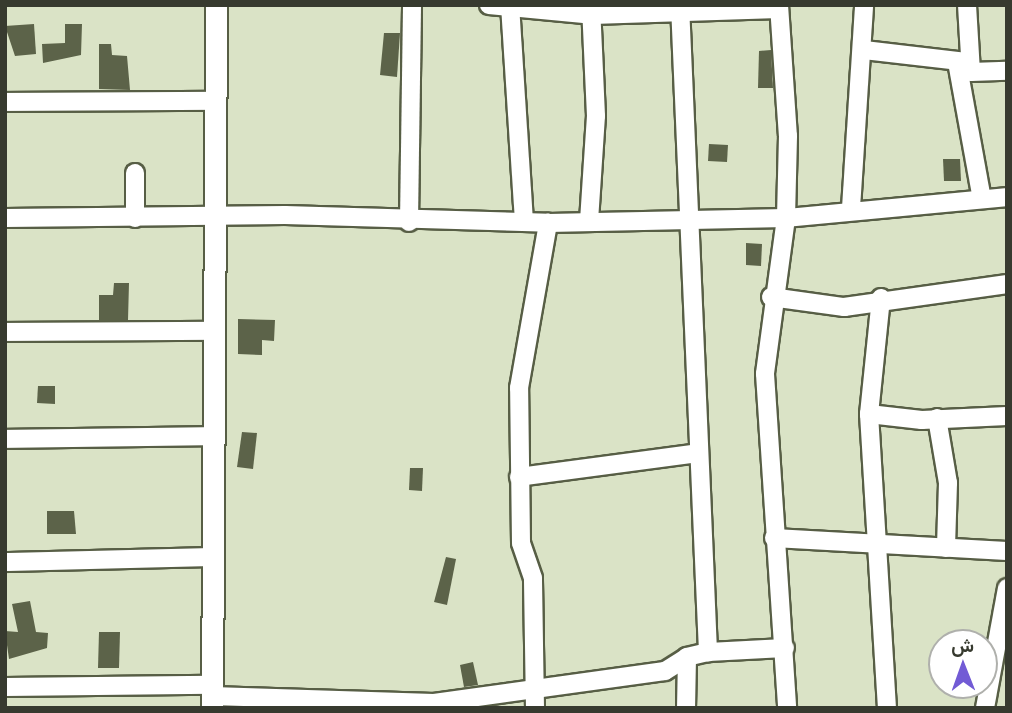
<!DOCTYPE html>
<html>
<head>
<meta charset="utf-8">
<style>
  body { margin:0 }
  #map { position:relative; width:1012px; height:713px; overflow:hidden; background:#dae3c6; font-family:Lato,Vazirmatn,sans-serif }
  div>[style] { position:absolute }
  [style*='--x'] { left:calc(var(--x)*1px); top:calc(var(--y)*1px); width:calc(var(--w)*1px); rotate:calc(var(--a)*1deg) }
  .building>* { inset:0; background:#5c6349 }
  .roads { filter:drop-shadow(2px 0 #575e45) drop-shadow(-2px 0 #575e45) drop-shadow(0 2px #575e45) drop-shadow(0 -2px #575e45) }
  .minor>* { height:18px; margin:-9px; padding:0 9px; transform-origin:9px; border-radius:9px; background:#fff }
  .tertiary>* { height:21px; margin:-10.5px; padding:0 10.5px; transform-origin:10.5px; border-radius:10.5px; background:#fff }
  span { translate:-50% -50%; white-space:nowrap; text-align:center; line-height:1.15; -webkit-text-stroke:7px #fff; paint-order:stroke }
  .frame { position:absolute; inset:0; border:7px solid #373a2f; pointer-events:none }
  .north { position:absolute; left:928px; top:629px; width:70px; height:70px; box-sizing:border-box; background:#fff; border:2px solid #afb0ac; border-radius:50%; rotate:359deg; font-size:19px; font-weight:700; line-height:28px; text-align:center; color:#373a2f }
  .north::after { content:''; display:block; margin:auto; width:24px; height:32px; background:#725bd5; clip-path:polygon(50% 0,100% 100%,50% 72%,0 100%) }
</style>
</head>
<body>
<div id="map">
  <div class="building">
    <i style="clip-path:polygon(34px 24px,36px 54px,15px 56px,5px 26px)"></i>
    <i style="clip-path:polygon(65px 24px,82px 24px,81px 55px,43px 63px,42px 44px,65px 43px)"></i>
    <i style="clip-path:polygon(384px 33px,400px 33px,397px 77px,380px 75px)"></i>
    <i style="clip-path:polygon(99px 44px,111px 44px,112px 55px,127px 56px,130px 90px,99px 89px)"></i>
    <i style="clip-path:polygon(771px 50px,773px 88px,758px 88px,759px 51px)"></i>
    <i style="clip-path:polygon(709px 144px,728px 145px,727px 162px,708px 161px)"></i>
    <i style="clip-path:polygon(943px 159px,960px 159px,961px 181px,944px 181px)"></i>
    <i style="clip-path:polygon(746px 243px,762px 244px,761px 266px,746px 265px)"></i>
    <i style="clip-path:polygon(114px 283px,129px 283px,128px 320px,99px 320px,99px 295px,113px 295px)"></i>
    <i style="clip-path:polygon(238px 319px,275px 320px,274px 341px,262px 340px,262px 355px,238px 354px)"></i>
    <i style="clip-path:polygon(38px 386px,55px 386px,55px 404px,37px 403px)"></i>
    <i style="clip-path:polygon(242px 432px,257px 433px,253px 469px,237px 467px)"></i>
    <i style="clip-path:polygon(410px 468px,423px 468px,422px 491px,409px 490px)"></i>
    <i style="clip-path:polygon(47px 511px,74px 511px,76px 534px,47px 534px)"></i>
    <i style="clip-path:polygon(446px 557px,456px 559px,447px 605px,434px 602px)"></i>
    <i style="clip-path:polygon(30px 601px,36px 632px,48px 633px,47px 648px,9px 659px,5px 631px,18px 632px,12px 604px)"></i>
    <i style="clip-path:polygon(99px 632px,120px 632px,119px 668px,98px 668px)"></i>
    <i style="clip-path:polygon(473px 662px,478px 685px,464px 687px,460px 665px)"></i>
  </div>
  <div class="roads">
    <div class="minor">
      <i style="--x:489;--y:5;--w:103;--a:5.5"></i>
      <i style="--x:592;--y:15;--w:187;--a:-1.8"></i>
      <i style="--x:510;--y:5;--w:217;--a:86.3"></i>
      <i style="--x:680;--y:5;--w:648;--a:87.52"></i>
      <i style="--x:708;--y:652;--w:22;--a:167"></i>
      <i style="--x:687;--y:657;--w:51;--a:91.1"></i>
      <i style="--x:779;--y:5;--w:131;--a:86.1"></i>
      <i style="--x:788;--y:136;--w:82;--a:91.4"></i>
      <i style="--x:786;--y:218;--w:157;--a:97.7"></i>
      <i style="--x:765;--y:374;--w:335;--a:86.2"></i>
      <i style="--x:967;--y:5;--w:67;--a:86.6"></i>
      <i style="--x:971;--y:72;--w:36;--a:-2"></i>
      <i style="--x:864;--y:50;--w:105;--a:6.6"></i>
      <i style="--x:957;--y:62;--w:139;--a:79.7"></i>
      <i style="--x:5;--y:102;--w:210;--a:-0.3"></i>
      <i style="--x:135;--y:173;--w:45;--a:90"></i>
      <i style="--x:851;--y:208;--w:203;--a:-86.3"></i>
      <i style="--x:5;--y:218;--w:280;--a:-0.6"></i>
      <i style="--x:285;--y:215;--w:263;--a:1.7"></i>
      <i style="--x:548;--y:223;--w:238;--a:-1.2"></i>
      <i style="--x:786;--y:218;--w:222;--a:-5.4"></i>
      <i style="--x:589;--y:221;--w:105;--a:-86.2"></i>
      <i style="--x:596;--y:116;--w:111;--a:-92.6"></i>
      <i style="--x:409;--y:222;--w:217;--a:-89.2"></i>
      <i style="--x:771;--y:297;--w:74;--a:7.8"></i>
      <i style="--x:844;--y:307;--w:165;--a:-8"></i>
      <i style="--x:881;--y:298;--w:117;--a:95.9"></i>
      <i style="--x:869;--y:414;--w:295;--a:86.5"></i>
      <i style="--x:5;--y:332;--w:209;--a:-0.3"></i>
      <i style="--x:869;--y:414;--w:53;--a:6.5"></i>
      <i style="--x:922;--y:420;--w:85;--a:-2.7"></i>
      <i style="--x:937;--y:418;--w:66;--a:80.4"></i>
      <i style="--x:948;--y:483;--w:65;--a:91.8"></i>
      <i style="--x:5;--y:439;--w:208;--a:-0.8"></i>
      <i style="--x:519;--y:477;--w:181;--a:-7.6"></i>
      <i style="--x:774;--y:538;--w:233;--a:3.2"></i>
      <i style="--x:5;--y:562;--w:208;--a:-1.4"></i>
      <i style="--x:708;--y:652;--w:77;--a:-3"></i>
      <i style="--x:5;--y:687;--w:207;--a:-0.6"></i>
      <i style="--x:212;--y:696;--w:222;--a:1.8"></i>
      <i style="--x:434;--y:703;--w:233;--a:-7.9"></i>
      <i style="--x:665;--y:671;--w:26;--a:-32"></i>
      <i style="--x:535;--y:708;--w:130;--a:-90.9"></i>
      <i style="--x:533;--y:578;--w:37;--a:-109"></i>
      <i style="--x:521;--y:543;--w:155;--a:-90.7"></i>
      <i style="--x:519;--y:388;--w:168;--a:-80"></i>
      <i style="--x:985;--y:708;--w:122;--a:-79.6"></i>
    </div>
    <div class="tertiary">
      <i style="--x:212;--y:708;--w:703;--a:-89.67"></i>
    </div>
  </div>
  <div class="frame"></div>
  <div class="north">ش</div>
</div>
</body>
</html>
